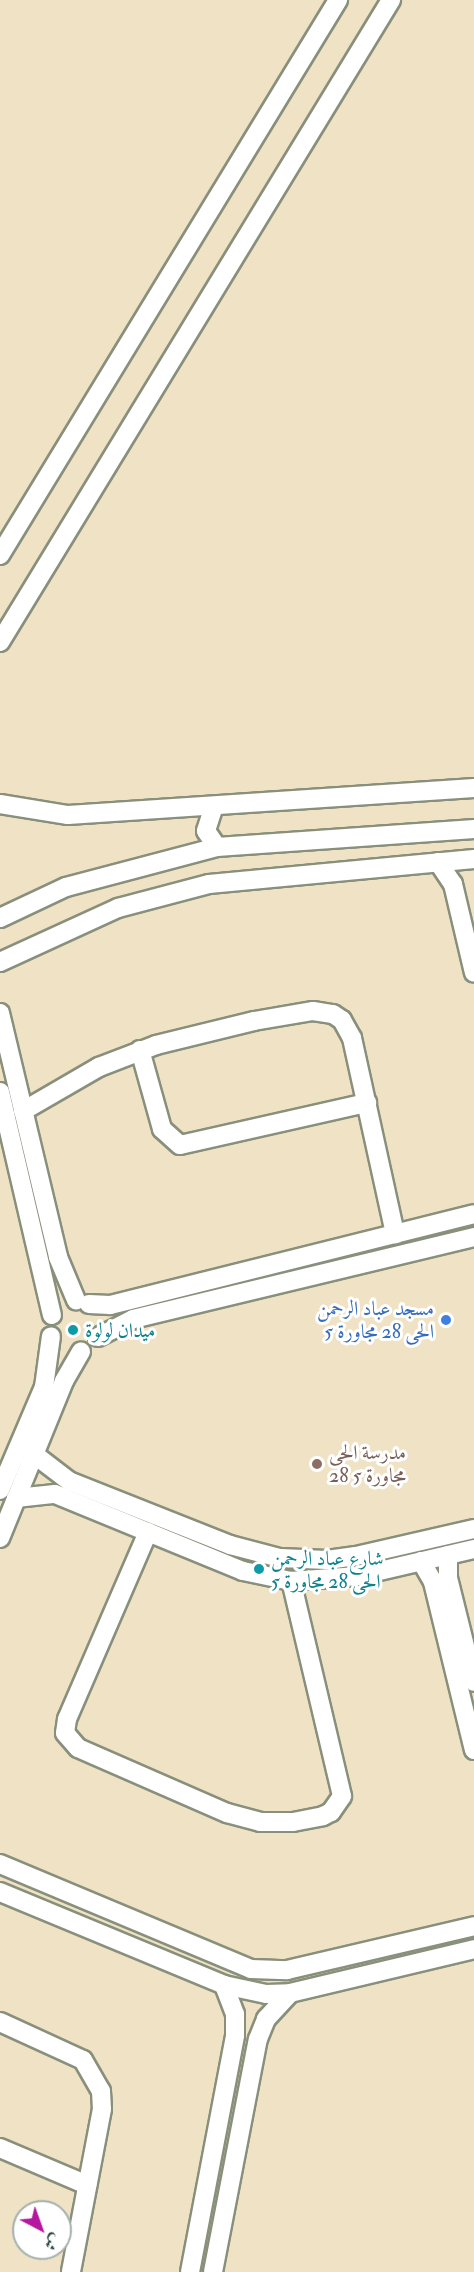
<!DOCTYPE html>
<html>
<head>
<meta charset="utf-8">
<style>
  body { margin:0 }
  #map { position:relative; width:474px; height:2272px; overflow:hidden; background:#f0e2c4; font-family:"IM FELL Double Pica",Amiri,serif }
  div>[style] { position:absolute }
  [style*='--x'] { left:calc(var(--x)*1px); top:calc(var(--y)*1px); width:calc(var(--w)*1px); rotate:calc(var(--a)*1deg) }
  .roads { filter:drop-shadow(2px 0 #88907c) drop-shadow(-2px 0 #88907c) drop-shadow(0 2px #88907c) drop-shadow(0 -2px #88907c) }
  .minor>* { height:18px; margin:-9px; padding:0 9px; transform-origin:9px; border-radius:9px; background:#fff }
  .dots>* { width:16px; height:16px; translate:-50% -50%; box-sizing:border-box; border:3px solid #fff; border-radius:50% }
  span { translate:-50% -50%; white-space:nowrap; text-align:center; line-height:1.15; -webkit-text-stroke:6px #fff; paint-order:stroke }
  .shop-label { font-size:20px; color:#366cbe }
  .right { translate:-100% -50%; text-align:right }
  .culture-label { font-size:20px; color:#0d838f }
  .left { translate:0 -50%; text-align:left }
  .education-label { font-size:20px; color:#785e54 }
  .north { position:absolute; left:12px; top:2200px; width:60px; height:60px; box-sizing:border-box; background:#fff; border:2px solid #a5b1ae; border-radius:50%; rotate:139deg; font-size:16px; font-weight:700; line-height:24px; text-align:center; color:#1f3d34 }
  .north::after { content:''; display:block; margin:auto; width:21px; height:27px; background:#b5179e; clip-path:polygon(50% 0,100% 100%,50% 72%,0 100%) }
</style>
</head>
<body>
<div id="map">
  <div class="roads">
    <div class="minor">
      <i style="--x:0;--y:555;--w:650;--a:-58.66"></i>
      <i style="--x:0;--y:642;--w:752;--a:-58.66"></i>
      <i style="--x:0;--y:804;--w:69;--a:9.2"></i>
      <i style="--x:68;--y:815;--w:407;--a:-3.8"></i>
      <i style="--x:214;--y:806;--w:26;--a:108"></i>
      <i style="--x:206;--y:831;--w:19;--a:55"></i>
      <i style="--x:438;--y:862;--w:27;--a:56"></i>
      <i style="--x:453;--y:884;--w:91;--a:76.7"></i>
      <i style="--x:0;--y:918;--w:73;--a:-25.2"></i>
      <i style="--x:66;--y:887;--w:156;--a:-14.8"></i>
      <i style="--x:217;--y:847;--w:258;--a:-4"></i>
      <i style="--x:0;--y:962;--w:130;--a:-24.6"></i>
      <i style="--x:118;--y:908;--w:94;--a:-14.8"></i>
      <i style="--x:209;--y:884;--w:266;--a:-5.4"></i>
      <i style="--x:0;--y:1013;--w:251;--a:76.6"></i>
      <i style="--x:58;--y:1257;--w:47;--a:67.3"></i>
      <i style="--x:140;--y:1050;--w:82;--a:74.4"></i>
      <i style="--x:162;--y:1129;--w:24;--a:42"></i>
      <i style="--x:180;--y:1145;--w:192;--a:-12.7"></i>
      <i style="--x:0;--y:1092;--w:229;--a:76.9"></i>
      <i style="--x:23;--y:1111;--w:88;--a:-30.1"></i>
      <i style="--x:99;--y:1067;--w:61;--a:-21.1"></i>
      <i style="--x:156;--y:1045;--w:101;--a:-13.8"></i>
      <i style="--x:254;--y:1021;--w:60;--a:-9.6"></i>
      <i style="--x:313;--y:1011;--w:20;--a:9"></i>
      <i style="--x:333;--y:1014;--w:11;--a:34"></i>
      <i style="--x:342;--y:1020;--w:21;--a:61"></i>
      <i style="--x:352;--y:1038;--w:201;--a:77.6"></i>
      <i style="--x:89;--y:1304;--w:21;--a:3"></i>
      <i style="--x:110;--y:1305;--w:375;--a:-14"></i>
      <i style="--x:98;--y:1337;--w:39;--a:-27"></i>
      <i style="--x:133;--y:1319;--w:351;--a:-13.5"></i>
      <i style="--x:35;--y:1455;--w:43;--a:37.4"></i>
      <i style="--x:69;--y:1481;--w:173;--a:21.7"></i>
      <i style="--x:230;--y:1545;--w:52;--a:14.6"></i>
      <i style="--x:280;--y:1558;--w:47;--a:2.4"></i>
      <i style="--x:327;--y:1560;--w:29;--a:-8"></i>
      <i style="--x:356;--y:1556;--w:121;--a:-12.9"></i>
      <i style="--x:0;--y:1490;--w:112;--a:-66.9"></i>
      <i style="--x:44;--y:1387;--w:51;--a:-82.2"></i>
      <i style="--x:16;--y:1498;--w:39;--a:-6"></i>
      <i style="--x:55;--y:1494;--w:203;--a:22.3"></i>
      <i style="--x:243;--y:1571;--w:49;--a:11.8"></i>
      <i style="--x:291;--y:1581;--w:67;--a:-4.3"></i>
      <i style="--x:358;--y:1576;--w:119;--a:-13.1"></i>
      <i style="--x:148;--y:1532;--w:204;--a:113.4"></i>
      <i style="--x:67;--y:1719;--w:14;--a:98"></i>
      <i style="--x:65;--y:1733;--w:20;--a:49"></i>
      <i style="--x:78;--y:1748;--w:163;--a:23.6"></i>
      <i style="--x:227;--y:1813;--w:34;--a:15"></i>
      <i style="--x:260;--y:1822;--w:33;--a:0"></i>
      <i style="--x:293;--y:1822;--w:31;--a:-11"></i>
      <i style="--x:323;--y:1816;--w:9;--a:-27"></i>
      <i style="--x:331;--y:1812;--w:19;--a:-55"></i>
      <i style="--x:342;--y:1796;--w:221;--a:-103.3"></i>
      <i style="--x:0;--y:1538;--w:170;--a:-67.8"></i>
      <i style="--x:64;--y:1381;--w:34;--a:-60"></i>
      <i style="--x:448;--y:1555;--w:23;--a:90"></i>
      <i style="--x:448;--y:1578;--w:107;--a:76"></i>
      <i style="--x:421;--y:1561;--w:24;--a:60"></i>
      <i style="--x:433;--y:1582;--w:173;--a:76.3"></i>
      <i style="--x:0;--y:1864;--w:272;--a:22.7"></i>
      <i style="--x:251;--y:1969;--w:36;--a:2"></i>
      <i style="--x:287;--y:1970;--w:192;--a:-13.2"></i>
      <i style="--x:0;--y:1892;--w:243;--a:22.5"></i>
      <i style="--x:224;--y:1985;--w:43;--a:12.1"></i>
      <i style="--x:266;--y:1994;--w:24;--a:-2"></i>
      <i style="--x:290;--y:1993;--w:189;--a:-13.4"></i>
      <i style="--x:0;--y:2022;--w:91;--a:24.6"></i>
      <i style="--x:83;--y:2060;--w:36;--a:60"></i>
      <i style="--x:101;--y:2091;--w:18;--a:87"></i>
      <i style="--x:102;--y:2109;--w:166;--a:100.8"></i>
      <i style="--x:0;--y:2148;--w:95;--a:23"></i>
      <i style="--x:190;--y:2272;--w:241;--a:-79.2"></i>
      <i style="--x:235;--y:2035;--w:21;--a:-90"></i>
      <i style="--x:235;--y:2014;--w:31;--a:-111"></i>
      <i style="--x:213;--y:2272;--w:237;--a:-79.1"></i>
      <i style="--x:258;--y:2039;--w:22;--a:-68"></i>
      <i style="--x:266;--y:2019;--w:35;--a:-47"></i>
    </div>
  </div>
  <div class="dots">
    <i style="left:446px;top:1320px;background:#3f7fe0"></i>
    <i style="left:73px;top:1330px;background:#0f9aa8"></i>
    <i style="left:317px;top:1464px;background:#8d6e63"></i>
    <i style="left:259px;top:1569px;background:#0f9aa8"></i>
  </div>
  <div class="shop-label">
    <span class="right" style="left:434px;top:1320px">مسجد عباد الرحمن<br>الحى 28 مجاورة 5</span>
  </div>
  <div class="culture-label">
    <span class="left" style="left:85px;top:1330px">ميدان لولوة</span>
    <span class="left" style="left:271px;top:1570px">شارع عباد الرحمن<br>الحى 28 مجاورة 5</span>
  </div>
  <div class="education-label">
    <span class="left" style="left:329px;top:1464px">مدرسة الحى<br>28 مجاورة 5</span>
  </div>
  <div class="north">ش</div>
</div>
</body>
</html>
